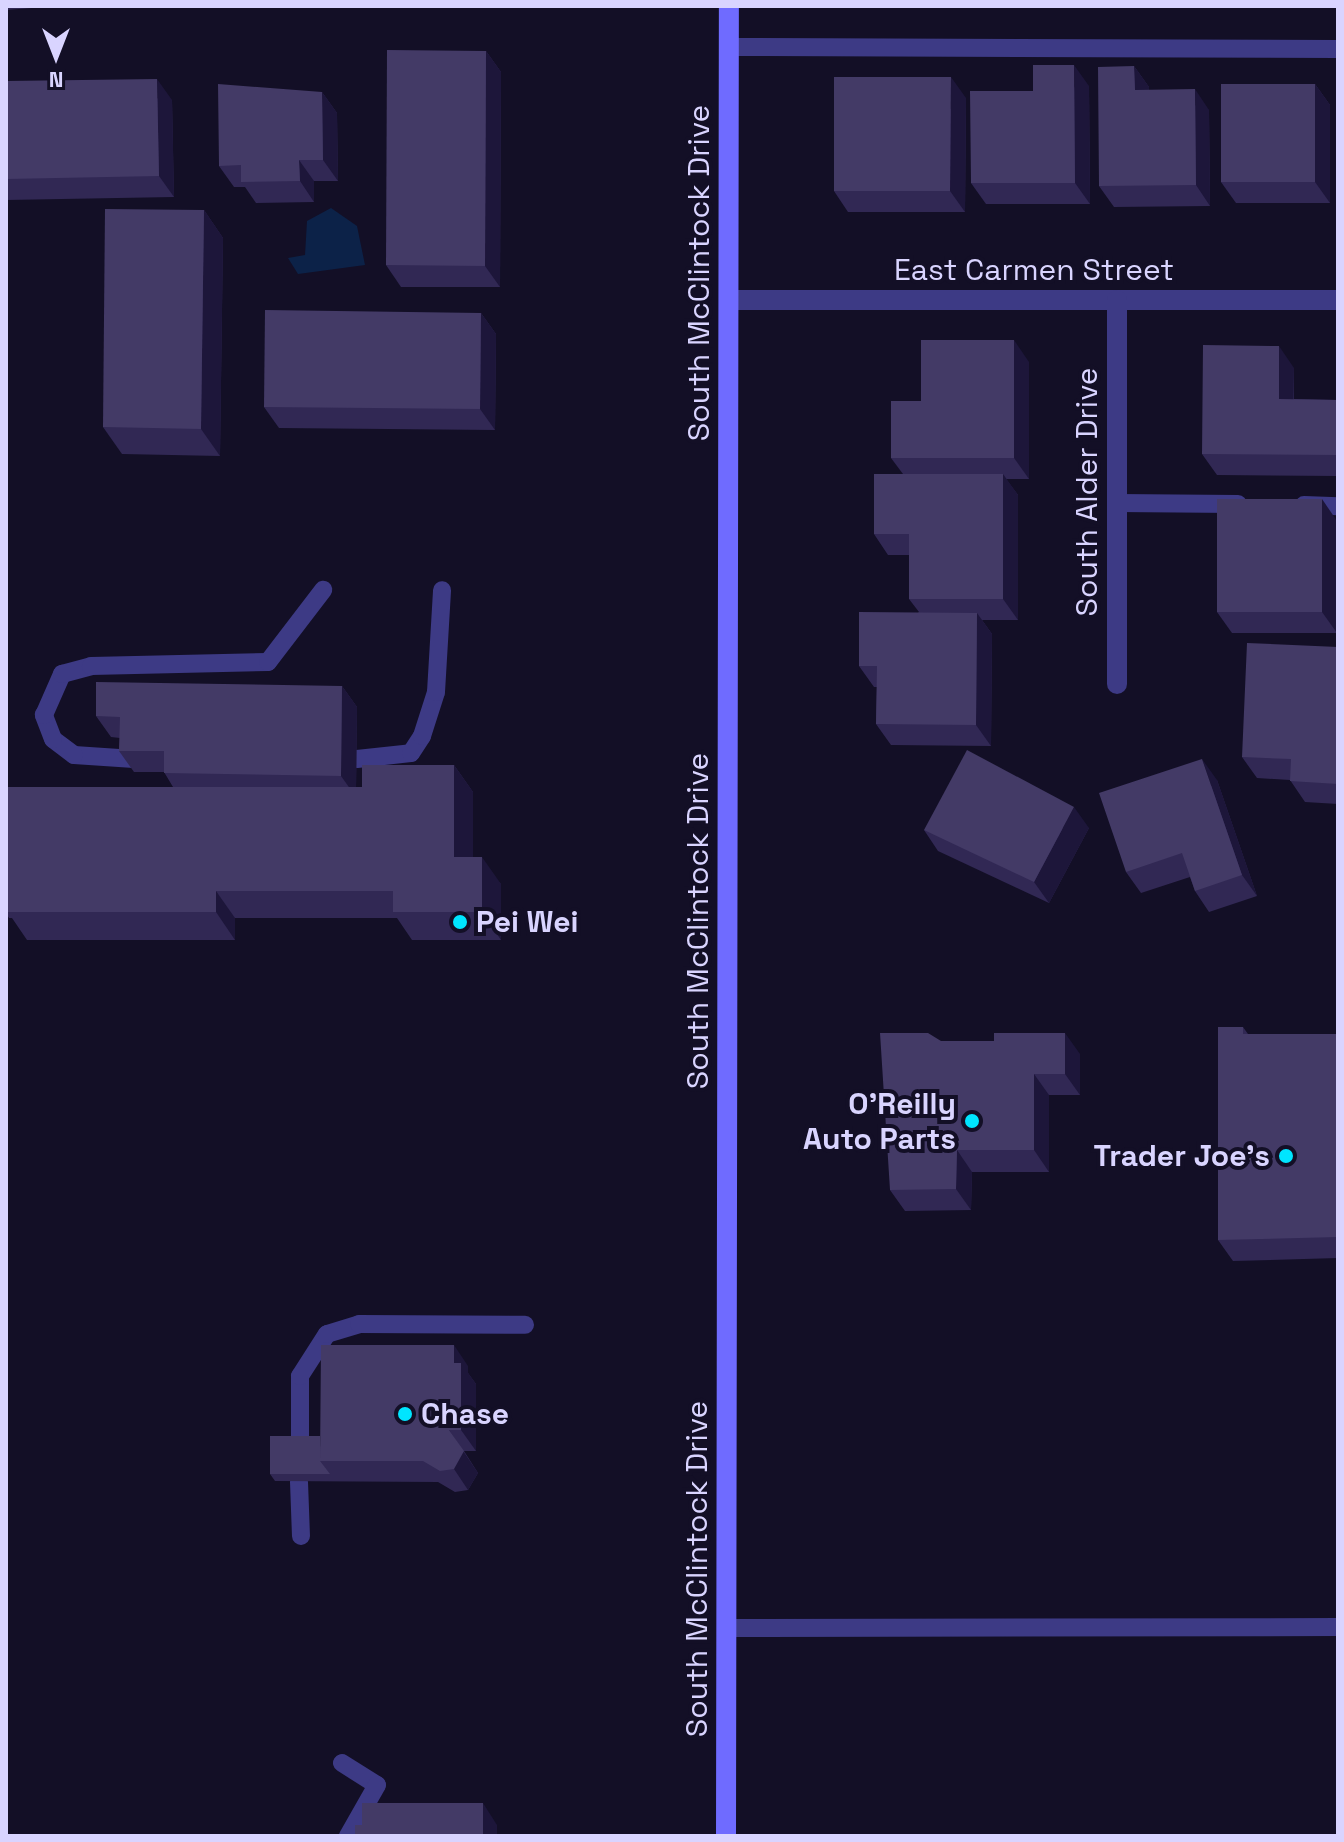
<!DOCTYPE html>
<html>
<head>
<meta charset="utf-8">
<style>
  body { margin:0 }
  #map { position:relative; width:1344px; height:1842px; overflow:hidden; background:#130f26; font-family:"Space Grotesk",sans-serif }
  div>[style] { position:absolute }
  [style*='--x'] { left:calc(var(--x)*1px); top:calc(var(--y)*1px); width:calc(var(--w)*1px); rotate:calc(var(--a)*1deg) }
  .water>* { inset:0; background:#0c2248 }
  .lane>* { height:18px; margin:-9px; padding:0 9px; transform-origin:9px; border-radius:9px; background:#3d3a85 }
  .street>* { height:20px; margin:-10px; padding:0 10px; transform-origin:10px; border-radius:10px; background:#3d3a85 }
  .secondary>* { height:20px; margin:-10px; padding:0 10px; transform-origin:10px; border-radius:10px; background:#6f6bff }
  .wall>* { inset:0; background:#312854 }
  .shaded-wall>* { inset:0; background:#1d163a }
  .building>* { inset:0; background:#433a66 }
  .dots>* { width:22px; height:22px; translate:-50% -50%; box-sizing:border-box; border:4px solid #130f26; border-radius:50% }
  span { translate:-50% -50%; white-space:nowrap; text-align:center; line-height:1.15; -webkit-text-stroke:8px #130f26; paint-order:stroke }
  .street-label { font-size:30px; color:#d9d4ff }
  .poi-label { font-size:30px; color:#d9d4ff; font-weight:700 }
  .left { translate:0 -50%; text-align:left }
  .right { translate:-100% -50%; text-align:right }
  .frame { position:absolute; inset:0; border:8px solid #d9d4ff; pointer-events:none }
  .north { position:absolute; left:16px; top:16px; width:80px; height:80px; -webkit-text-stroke:6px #130f26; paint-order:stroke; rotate:180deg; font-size:22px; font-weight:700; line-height:32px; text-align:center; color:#d9d4ff }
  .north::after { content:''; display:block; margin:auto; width:28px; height:36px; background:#d9d4ff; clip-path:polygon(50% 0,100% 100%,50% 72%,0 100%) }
</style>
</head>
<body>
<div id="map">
  <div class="water">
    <i style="clip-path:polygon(331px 208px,357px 226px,365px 265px,298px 274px,288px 258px,305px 255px,307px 221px)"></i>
  </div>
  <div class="lane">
    <i style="--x:729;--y:47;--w:609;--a:0.19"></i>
    <i style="--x:1117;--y:503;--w:121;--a:0.5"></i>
    <i style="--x:1304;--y:505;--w:34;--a:2"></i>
    <i style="--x:134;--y:759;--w:60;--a:-176.2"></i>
    <i style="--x:74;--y:755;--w:26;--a:-143"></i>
    <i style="--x:53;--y:739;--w:26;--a:-111"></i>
    <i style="--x:44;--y:715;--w:45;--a:-66.3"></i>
    <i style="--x:62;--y:674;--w:30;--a:-15"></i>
    <i style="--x:91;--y:666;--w:177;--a:-1.3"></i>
    <i style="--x:268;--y:662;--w:91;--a:-52.6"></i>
    <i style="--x:357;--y:759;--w:54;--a:-6.3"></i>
    <i style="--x:411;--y:753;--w:20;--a:-57"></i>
    <i style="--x:422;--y:736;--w:46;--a:-72.3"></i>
    <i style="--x:436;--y:692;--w:102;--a:-86.6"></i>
    <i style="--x:300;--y:1444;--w:68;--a:-90"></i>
    <i style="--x:300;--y:1376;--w:50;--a:-57.3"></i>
    <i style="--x:327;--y:1334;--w:34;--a:-17"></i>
    <i style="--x:359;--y:1324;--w:166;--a:0.3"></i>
    <i style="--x:299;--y:1482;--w:54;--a:87.9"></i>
    <i style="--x:727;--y:1628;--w:611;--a:-0.09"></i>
    <i style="--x:342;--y:1763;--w:41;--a:32.2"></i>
    <i style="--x:377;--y:1785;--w:59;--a:119.6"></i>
  </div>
  <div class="street">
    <i style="--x:729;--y:300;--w:609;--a:0"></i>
    <i style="--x:1117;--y:300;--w:384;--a:90"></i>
  </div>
  <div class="secondary">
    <i style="--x:726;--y:1836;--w:1830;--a:-89.91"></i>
  </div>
  <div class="wall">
    <i style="clip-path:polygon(6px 6px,58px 6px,6px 10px)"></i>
    <i style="clip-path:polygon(315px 6px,548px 6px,548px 7px,315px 7px)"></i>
    <i style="clip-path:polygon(1134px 6px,1215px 6px,1215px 7px,1135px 7px)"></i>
    <i style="clip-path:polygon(486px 51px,501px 72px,500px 287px,401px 287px,386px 265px)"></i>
    <i style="clip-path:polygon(1134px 66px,1149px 87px,1149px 90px,1209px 110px,1210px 206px,1114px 207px,1099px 186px)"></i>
    <i style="clip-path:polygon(6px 81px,172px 100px,174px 197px,6px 200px)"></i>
    <i style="clip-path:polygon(1315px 84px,1330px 105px,1330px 203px,1236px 203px,1221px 182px)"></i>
    <i style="clip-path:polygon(1089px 86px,1090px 204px,986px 204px,971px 183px,1033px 91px)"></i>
    <i style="clip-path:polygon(322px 92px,337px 113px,338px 181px,314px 181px,314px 202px,256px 203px,245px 187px,234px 187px,219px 166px)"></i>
    <i style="clip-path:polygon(966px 98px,965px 212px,848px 212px,834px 191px)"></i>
    <i style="clip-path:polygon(204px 210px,223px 238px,220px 456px,122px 454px,103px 427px)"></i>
    <i style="clip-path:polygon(481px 313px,496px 334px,495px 430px,279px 428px,264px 407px)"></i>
    <i style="clip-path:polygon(1029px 362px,1029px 479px,1006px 479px,1018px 495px,1018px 620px,982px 620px,992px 634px,991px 746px,891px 745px,876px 724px,877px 687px,874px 687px,859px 666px,919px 612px,909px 599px,909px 555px,888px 555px,874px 534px,903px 474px,891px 458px,921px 401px)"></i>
    <i style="clip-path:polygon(1294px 368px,1294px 399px,1338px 400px,1338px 476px,1217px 475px,1202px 454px)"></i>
    <i style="clip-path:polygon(1337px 521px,1337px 633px,1232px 633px,1217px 612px)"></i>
    <i style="clip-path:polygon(1338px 647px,1338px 804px,1305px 802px,1290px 780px,1257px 778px,1242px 757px)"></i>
    <i style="clip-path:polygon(342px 686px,357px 707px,356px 787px,362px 787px,454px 765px,473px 792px,473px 857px,501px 884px,501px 940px,412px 940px,397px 918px,235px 918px,235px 940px,27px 940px,12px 918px,9px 918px,6px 913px,6px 787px,173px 787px,164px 772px,134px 772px,119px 751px,120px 738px,111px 737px,96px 716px)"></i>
    <i style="clip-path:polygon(1217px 780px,1257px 896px,1209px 912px,1195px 891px,1190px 877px,1141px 893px,1126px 872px)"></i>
    <i style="clip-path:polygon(1089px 828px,1049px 903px,938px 851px,924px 830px)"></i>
    <i style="clip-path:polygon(1243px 1027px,1248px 1034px,1338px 1034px,1338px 1258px,1233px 1261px,1218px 1240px)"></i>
    <i style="clip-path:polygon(941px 1041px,1080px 1054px,1080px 1095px,1049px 1095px,1049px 1172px,972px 1172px,971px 1210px,905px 1211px,890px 1190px)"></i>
    <i style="clip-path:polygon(468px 1366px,468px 1373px,476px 1384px,476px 1451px,464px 1451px,478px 1473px,468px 1490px,455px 1492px,438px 1482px,275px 1481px,270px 1474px)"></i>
  </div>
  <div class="shaded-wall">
    <i style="clip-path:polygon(486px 51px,501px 72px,500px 287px,485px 266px)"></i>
    <i style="clip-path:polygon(1074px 65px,1089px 86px,1090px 204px,1075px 183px)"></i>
    <i style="clip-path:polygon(1134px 66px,1149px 87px,1150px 111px,1135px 90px)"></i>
    <i style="clip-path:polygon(951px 77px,966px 98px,965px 212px,950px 191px)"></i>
    <i style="clip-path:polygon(157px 79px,172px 100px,174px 197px,159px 176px)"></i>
    <i style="clip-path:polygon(1315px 84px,1330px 105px,1330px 203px,1315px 182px)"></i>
    <i style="clip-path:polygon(1195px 89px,1209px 110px,1210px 206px,1196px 185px)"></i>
    <i style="clip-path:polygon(322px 92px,337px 113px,338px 181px,323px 160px)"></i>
    <i style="clip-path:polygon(299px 160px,314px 181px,314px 202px,300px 181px)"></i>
    <i style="clip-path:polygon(204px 210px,223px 238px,220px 456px,201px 429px)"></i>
    <i style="clip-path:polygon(481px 313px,496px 334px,495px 430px,480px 409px)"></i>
    <i style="clip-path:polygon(1014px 340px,1029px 362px,1029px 479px,1014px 458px)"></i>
    <i style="clip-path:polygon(1279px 346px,1294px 368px,1293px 421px,1279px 399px)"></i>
    <i style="clip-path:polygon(1003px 474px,1018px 495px,1018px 620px,1003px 599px)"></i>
    <i style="clip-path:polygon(1322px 499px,1337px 521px,1337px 633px,1322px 612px)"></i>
    <i style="clip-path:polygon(977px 613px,992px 634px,991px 746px,976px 725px)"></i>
    <i style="clip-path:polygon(342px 686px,357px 707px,356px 797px,341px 776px)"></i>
    <i style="clip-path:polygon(1202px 759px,1217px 780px,1257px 896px,1242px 875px)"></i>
    <i style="clip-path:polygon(454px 765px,473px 792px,473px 884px,454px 857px)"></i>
    <i style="clip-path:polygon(1074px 807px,1089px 828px,1049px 903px,1034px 882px)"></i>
    <i style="clip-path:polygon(482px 857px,501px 884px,501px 940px,482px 912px)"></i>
    <i style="clip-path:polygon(216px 891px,235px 918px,235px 940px,216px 912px)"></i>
    <i style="clip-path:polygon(1065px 1033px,1080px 1054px,1080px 1095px,1065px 1074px)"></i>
    <i style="clip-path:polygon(1034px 1074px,1049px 1095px,1049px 1172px,1034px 1150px)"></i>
    <i style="clip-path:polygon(957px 1150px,972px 1172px,971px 1210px,956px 1189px)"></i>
    <i style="clip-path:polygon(454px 1345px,468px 1366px,468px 1373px,476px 1384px,476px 1451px,461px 1430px,454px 1363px)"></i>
    <i style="clip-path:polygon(449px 1430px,478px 1473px,468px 1490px,454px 1469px)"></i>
    <i style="clip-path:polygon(483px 1803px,497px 1825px,497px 1836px,483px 1836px)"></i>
  </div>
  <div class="building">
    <i style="clip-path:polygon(387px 50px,486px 51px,485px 266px,386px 265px)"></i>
    <i style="clip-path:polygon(1033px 65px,1074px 65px,1075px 183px,971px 183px,970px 91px,1033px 91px)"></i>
    <i style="clip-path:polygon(1134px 66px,1135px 90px,1195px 89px,1196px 185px,1099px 186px,1098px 67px)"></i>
    <i style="clip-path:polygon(834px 77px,951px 77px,950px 191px,834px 191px)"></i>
    <i style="clip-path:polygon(157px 79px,159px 176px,6px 179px,6px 81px)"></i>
    <i style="clip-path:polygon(218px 84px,322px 92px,323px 160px,299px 160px,300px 181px,241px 182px,241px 165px,219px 166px)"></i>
    <i style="clip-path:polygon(1221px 84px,1315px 84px,1315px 182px,1221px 182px)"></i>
    <i style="clip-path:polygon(105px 209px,204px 210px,201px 429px,103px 427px)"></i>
    <i style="clip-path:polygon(265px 310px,481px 313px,480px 409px,264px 407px)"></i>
    <i style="clip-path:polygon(921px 340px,1014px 340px,1014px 458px,891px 458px,891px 401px,921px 401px)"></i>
    <i style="clip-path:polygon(1203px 345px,1279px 346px,1279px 399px,1338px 400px,1338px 455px,1202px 454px)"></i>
    <i style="clip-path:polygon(874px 474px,1003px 474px,1003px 599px,909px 599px,909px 534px,874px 534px)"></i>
    <i style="clip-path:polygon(1217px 499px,1322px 499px,1322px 612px,1217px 612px)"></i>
    <i style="clip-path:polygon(859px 612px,977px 613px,976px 725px,876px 724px,877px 666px,859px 666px)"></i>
    <i style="clip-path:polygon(1247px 643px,1338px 647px,1338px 784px,1290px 781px,1291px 759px,1242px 757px)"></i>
    <i style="clip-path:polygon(96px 682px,342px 686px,341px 776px,164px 773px,164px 751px,119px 751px,120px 717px,96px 716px)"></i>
    <i style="clip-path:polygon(967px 750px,1074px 807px,1034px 882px,924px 830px)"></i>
    <i style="clip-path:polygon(1202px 759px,1242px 875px,1195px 891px,1182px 853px,1126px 872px,1099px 793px)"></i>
    <i style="clip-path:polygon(362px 765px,454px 765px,454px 857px,482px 857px,482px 912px,393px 912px,393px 891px,216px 891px,216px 912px,8px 912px,8px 891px,6px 891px,6px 787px,362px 787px)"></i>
    <i style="clip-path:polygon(1218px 1027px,1243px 1027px,1243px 1034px,1338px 1034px,1338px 1237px,1218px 1240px)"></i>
    <i style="clip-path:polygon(880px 1033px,928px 1033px,941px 1041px,994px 1041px,994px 1033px,1065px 1033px,1065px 1074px,1034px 1074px,1034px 1150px,957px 1150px,956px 1189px,890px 1190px)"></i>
    <i style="clip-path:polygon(321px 1345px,454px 1345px,454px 1363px,461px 1363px,461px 1430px,449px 1430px,464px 1451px,454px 1469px,440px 1471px,423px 1461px,320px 1461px)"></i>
    <i style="clip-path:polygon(270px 1436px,320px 1436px,320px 1461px,330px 1474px,270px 1474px)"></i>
    <i style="clip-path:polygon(362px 1803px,483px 1803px,483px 1836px,355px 1836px,355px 1825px,362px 1825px)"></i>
  </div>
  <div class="dots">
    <i style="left:460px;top:922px;background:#00e5ff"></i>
    <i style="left:972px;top:1121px;background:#00e5ff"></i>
    <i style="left:1286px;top:1156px;background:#00e5ff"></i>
    <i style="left:405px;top:1414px;background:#00e5ff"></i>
  </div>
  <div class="street-label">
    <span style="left:1034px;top:270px">East Carmen Street</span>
    <span style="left:699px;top:273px;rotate:-90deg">South McClintock Drive</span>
    <span style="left:1087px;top:492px;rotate:-90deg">South Alder Drive</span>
    <span style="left:698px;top:921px;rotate:-90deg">South McClintock Drive</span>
    <span style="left:697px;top:1569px;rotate:-90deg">South McClintock Drive</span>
  </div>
  <div class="poi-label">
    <span class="left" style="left:476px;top:922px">Pei Wei</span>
    <span class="right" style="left:956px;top:1121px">O'Reilly<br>Auto Parts</span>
    <span class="right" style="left:1270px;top:1156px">Trader Joe's</span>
    <span class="left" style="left:421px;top:1414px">Chase</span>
  </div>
  <div class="frame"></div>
  <div class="north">N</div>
</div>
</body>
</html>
